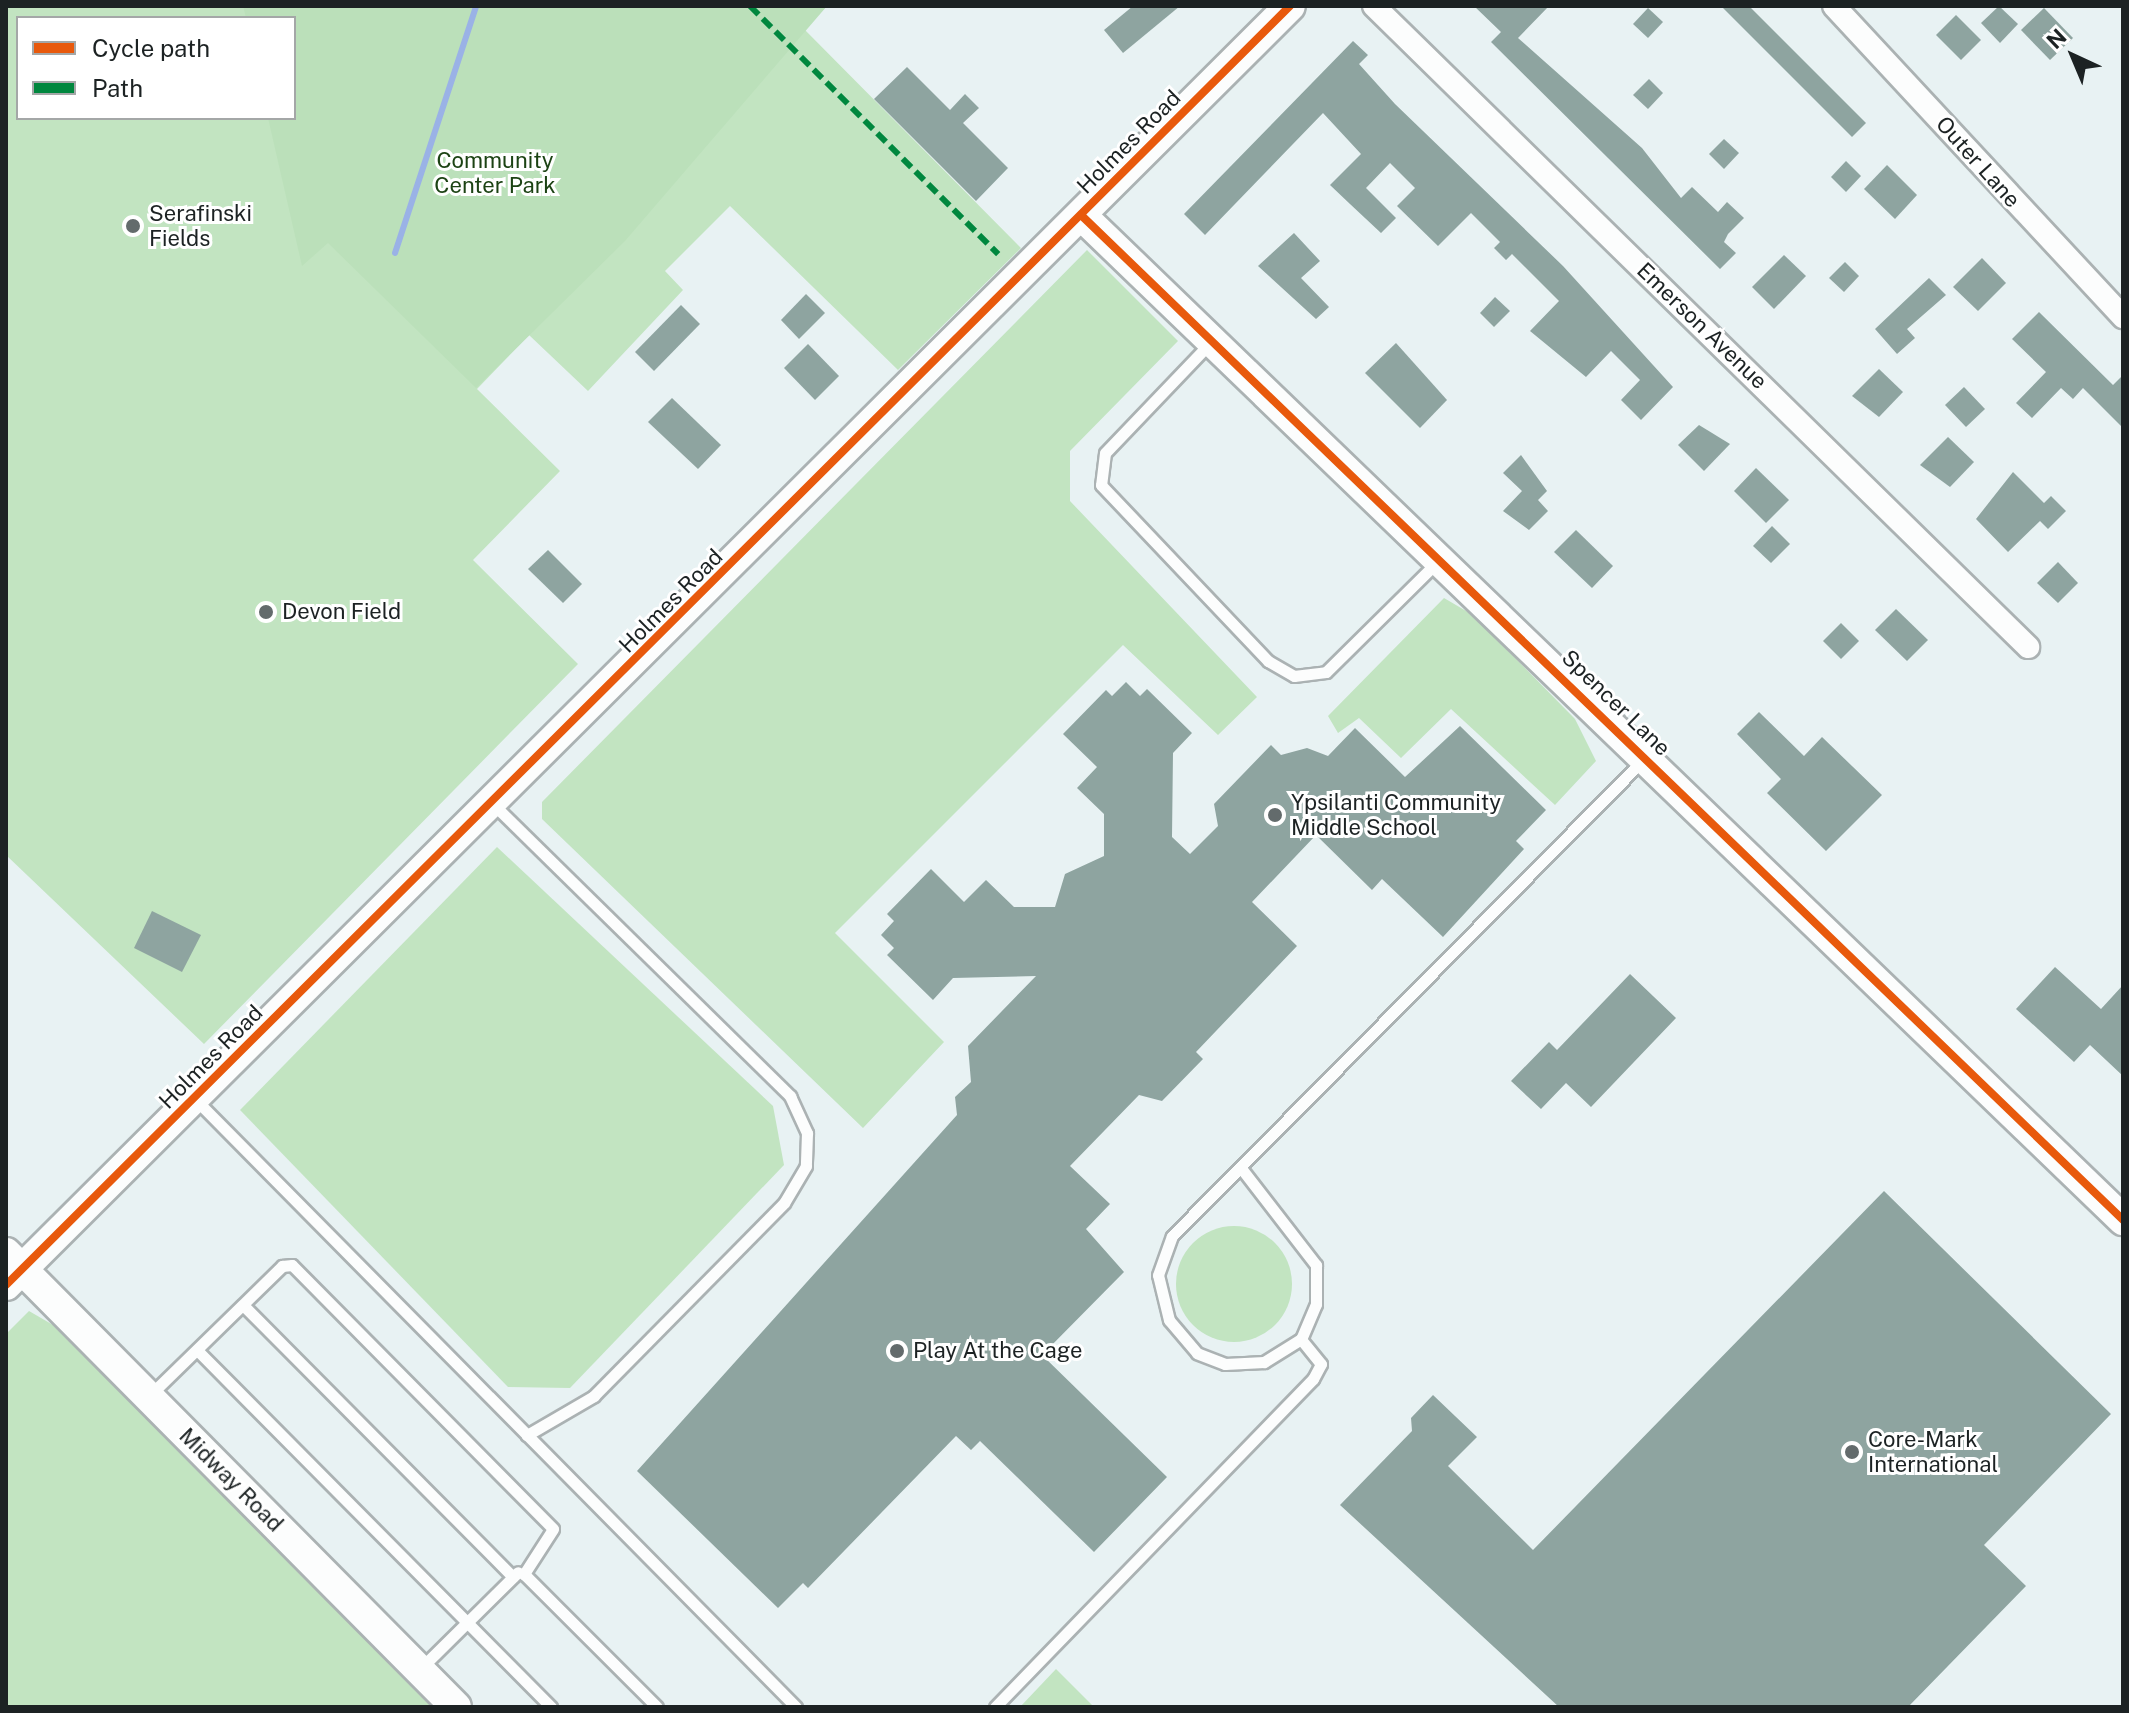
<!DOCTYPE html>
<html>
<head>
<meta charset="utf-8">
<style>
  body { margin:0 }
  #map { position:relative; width:2129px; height:1713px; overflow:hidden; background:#e8f2f3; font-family:"Public Sans",sans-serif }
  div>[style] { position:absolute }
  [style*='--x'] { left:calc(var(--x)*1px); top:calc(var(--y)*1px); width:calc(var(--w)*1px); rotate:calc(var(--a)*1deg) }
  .green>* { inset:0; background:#c2e4c1 }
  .round { border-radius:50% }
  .forest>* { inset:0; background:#bbe0ba }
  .stream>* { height:6px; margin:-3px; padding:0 3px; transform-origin:3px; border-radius:3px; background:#9ab2e6 }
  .building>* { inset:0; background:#8ea4a0 }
  .roads { filter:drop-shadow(2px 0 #abb2b3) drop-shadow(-2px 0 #abb2b3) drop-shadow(0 2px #abb2b3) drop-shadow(0 -2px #abb2b3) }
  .lane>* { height:11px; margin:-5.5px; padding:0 5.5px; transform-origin:5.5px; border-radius:5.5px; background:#fcfdfd }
  .street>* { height:22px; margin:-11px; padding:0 11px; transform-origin:11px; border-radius:11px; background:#fcfdfd }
  .secondary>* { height:30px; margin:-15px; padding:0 15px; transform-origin:15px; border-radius:15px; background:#fcfdfd }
  .quiet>* { height:6px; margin-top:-3px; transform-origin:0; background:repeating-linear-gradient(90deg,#00873e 0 12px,transparent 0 18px) }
  .cycleway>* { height:8px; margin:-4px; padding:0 4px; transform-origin:4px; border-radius:4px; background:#e8590c }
  .dots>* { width:22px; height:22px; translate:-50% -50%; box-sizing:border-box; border:4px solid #fff; border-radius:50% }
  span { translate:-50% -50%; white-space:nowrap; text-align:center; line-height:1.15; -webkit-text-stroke:6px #fff; paint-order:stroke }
  .street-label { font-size:22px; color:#1c2223 }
  .park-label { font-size:22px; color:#1c4314 }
  .poi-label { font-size:22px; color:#1c2223 }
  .left { translate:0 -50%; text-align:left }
  .frame { position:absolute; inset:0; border:8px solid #1c2223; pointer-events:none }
  .legend { position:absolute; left:16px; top:16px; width:280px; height:104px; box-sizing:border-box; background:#fff; border:2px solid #a4a7a7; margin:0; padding:10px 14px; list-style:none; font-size:24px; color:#1c2223 }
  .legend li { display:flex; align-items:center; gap:16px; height:40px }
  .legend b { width:40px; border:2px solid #a4a7a7 }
  .north { position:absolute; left:2033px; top:16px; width:80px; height:80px; -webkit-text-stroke:6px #fff; paint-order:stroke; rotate:316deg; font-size:22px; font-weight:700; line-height:32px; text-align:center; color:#1c2223 }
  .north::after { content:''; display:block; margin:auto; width:28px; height:36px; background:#1c2223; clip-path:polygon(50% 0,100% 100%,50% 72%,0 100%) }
</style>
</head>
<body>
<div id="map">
  <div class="green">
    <i style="clip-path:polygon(evenodd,6px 6px,827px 6px,804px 29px,1021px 248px,898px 370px,730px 206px,665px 271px,683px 290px,588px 391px,529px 335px,477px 389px,560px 471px,473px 560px,578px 664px,204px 1044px,6px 855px,6px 6px,18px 18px,294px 18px,294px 118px,18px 118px,18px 18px)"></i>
    <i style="clip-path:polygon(1087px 250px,1178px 341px,1070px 451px,1070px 501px,1257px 697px,1218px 735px,1123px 645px,835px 933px,944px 1042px,863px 1128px,542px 819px,542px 802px)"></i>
    <i style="clip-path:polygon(1444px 598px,1473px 615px,1575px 719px,1596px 761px,1555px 805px,1451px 709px,1401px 758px,1359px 718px,1338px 733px,1328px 716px)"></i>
    <i style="clip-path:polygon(497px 847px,773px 1106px,784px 1165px,570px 1388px,508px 1387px,240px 1110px)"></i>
    <i class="round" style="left:1176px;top:1226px;width:116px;height:116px"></i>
    <i style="clip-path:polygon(29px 1311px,72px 1336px,437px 1707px,6px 1707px,6px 1334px)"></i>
    <i style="clip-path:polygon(1056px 1669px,1094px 1707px,1020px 1707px)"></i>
  </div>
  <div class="forest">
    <i style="clip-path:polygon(243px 6px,827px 6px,625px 241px,476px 388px,328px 243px,302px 266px,268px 118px,294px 118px,294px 18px,246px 18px)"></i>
  </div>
  <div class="stream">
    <i style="--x:395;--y:253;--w:260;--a:-71.8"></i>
  </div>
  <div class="building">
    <i style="clip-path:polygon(1133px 6px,1180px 6px,1123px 53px,1104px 30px)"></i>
    <i style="clip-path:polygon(1474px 6px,1549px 6px,1518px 38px,1642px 148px,1681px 198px,1692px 187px,1718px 212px,1727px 202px,1744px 218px,1728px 234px,1724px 242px,1736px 253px,1720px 269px,1491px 42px,1501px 32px)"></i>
    <i style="clip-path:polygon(1721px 6px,1749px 6px,1866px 123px,1852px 137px)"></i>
    <i style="clip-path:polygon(1999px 6px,2018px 24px,2000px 43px,1981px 23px)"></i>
    <i style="clip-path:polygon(1648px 8px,1663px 22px,1648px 38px,1633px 24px)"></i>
    <i style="clip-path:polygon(2044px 8px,2073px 38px,2050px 60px,2021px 30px)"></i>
    <i style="clip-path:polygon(1956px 15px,1981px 40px,1961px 60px,1936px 35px)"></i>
    <i style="clip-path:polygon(1353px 41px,1368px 55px,1359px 64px,1395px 104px,1563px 266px,1673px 387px,1641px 420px,1621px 400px,1640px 380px,1611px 351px,1586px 377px,1530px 331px,1559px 301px,1512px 254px,1506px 260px,1494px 248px,1500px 242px,1471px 213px,1438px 246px,1397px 206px,1415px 188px,1390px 163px,1366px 188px,1396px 218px,1381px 233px,1350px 204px,1330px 185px,1361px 154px,1323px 113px,1205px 235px,1184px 214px)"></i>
    <i style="clip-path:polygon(907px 67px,950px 110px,965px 94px,979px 108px,963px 123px,1008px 168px,976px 201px,874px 99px)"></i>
    <i style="clip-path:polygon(1649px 79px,1663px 93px,1648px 109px,1633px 95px)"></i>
    <i style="clip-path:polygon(1724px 139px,1739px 153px,1724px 169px,1709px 154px)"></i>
    <i style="clip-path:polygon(1846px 161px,1861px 176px,1846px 192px,1831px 177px)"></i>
    <i style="clip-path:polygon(1887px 165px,1917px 195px,1895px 219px,1864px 189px)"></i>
    <i style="clip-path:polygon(1294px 233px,1320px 261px,1301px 278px,1329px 307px,1316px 319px,1258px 266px)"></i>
    <i style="clip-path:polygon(1784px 255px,1806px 276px,1774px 309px,1752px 287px)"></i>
    <i style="clip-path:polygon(1982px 258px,2006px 283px,1978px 311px,1953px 287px)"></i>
    <i style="clip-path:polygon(1845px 262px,1859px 276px,1844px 292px,1829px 278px)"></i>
    <i style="clip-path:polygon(1929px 278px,1946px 295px,1907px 329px,1915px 338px,1897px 354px,1875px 329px)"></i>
    <i style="clip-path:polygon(806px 294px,825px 313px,799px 339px,781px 320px)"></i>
    <i style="clip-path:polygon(1495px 297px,1510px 311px,1494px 327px,1480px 313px)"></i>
    <i style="clip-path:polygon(681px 305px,700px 324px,654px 371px,635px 352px)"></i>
    <i style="clip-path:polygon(2039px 312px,2113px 385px,2123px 375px,2123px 428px,2083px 388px,2073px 399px,2061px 388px,2032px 418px,2016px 403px,2046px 372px,2012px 339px)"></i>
    <i style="clip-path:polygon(1396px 343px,1447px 400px,1420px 428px,1365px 373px)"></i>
    <i style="clip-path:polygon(808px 344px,839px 376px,815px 400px,784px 368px)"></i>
    <i style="clip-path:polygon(1879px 369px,1903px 392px,1879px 417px,1852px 396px)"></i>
    <i style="clip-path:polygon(1964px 387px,1985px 409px,1966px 427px,1945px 405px)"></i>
    <i style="clip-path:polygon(672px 398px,721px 445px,698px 469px,648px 422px)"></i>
    <i style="clip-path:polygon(1699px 425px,1730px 444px,1704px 471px,1678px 445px)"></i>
    <i style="clip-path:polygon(1948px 437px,1974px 462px,1950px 487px,1920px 465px)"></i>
    <i style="clip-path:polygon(1521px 455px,1547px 491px,1538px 500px,1548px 511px,1529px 530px,1503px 511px,1522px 491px,1503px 473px)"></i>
    <i style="clip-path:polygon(1756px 468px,1789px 500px,1766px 523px,1734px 491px)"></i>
    <i style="clip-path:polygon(2013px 472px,2044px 503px,2051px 496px,2066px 511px,2048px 529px,2040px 521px,2008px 552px,1976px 519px)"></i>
    <i style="clip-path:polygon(1772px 526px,1790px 544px,1771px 563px,1753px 546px)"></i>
    <i style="clip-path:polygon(1576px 530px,1613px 566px,1592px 588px,1554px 552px)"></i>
    <i style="clip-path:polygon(548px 550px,582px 584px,563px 603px,528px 569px)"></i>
    <i style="clip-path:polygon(2058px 562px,2078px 583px,2058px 603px,2037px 583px)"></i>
    <i style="clip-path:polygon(1896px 609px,1928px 640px,1907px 661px,1875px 630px)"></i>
    <i style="clip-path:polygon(1841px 623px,1859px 641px,1841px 659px,1823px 641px)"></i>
    <i style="clip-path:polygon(1126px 682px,1140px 696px,1147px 689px,1192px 733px,1173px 753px,1172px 837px,1190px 854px,1218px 826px,1214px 804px,1271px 745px,1281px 755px,1307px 748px,1328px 756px,1355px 728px,1405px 777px,1460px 726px,1546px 810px,1516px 841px,1524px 849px,1443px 937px,1382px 879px,1372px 890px,1316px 835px,1252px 902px,1297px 946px,1196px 1052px,1203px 1059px,1162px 1101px,1139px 1095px,1070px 1166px,1110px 1204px,1086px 1229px,1124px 1272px,1042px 1355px,1167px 1477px,1094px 1552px,980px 1441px,971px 1450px,956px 1436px,808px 1588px,803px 1583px,778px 1608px,637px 1471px,957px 1115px,955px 1097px,971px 1082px,968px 1046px,1036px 976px,953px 978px,933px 1000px,887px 955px,894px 948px,881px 935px,894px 921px,887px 914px,931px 869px,964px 902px,986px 880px,1014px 907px,1055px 907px,1065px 874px,1104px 856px,1104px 814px,1077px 788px,1097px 767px,1063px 734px,1106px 690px,1112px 696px)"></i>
    <i style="clip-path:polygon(1759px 712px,1804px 756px,1822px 737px,1882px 795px,1826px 851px,1767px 793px,1781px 779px,1737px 734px)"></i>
    <i style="clip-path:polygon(152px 911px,201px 935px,182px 972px,134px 948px)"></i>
    <i style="clip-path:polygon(2055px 967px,2101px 1009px,2123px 985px,2123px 1076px,2090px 1045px,2074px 1062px,2016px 1009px)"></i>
    <i style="clip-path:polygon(1630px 974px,1676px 1018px,1591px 1107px,1566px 1083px,1541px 1109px,1511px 1081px,1549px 1042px,1557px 1050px)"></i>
    <i style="clip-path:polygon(1884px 1191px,2111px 1414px,1984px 1545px,2026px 1586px,1908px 1707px,1559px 1707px,1340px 1505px,1412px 1431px,1411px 1418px,1433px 1395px,1477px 1437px,1448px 1466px,1533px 1550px)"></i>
  </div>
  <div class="roads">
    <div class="lane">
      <i style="--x:1211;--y:342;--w:153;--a:133.7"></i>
      <i style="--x:1105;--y:453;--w:32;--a:97"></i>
      <i style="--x:1101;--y:485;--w:243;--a:46.5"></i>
      <i style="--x:1268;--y:661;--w:30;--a:30"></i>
      <i style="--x:1294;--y:676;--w:32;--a:-7"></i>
      <i style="--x:1326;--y:672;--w:158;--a:-44.7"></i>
      <i style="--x:493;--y:804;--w:417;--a:44.5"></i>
      <i style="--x:790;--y:1096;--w:41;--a:65.3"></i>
      <i style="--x:807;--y:1133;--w:33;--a:92"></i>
      <i style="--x:806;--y:1166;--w:43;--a:120.7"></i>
      <i style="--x:784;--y:1203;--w:271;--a:134.6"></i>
      <i style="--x:594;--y:1396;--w:78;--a:149.8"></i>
      <i style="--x:195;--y:1099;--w:855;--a:45.33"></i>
      <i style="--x:1241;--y:1168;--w:123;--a:52.3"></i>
      <i style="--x:1316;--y:1265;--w:39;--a:90"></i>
      <i style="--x:1316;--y:1304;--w:38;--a:113"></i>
      <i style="--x:1301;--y:1339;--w:44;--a:148.1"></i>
      <i style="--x:1264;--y:1362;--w:39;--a:177"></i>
      <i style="--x:1225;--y:1364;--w:30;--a:-159"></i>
      <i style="--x:1197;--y:1353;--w:43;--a:-130.3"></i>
      <i style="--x:1169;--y:1320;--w:46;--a:-103.7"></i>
      <i style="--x:1158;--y:1275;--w:41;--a:-70.3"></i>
      <i style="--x:1172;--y:1236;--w:670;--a:-45.3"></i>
      <i style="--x:243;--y:1305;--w:383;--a:45.2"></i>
      <i style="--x:197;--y:1350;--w:503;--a:45.24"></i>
      <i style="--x:150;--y:1395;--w:185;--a:-44.3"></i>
      <i style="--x:282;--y:1266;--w:10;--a:-6"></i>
      <i style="--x:292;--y:1265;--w:371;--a:45.3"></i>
      <i style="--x:553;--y:1529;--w:54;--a:122.8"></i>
      <i style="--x:524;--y:1574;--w:188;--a:45"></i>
      <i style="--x:419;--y:1670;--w:139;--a:-44.7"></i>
      <i style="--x:995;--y:1707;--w:457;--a:-45.9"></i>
      <i style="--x:1313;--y:1379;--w:17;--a:-62"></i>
      <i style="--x:1321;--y:1364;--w:32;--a:-129"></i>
    </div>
    <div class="street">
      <i style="--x:1374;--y:6;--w:916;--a:44.42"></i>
      <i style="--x:1834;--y:6;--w:425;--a:47.1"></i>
    </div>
    <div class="secondary">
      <i style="--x:1081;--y:215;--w:1448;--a:43.96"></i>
      <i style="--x:6;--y:1253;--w:639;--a:45.25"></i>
      <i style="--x:6;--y:1285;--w:1812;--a:-44.89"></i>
    </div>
  </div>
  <div class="quiet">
    <i style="--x:750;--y:6;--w:351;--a:45"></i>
  </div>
  <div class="cycleway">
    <i style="--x:1081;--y:215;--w:1448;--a:43.96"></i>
    <i style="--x:6;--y:1285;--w:1812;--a:-44.89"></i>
  </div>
  <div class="dots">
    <i style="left:133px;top:226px;background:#636b6c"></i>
    <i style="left:266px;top:612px;background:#636b6c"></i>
    <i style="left:1275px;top:815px;background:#636b6c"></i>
    <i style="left:897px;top:1351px;background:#636b6c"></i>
    <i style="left:1852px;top:1452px;background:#636b6c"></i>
  </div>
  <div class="street-label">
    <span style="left:1129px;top:142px;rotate:-45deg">Holmes Road</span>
    <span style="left:1978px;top:162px;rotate:48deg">Outer Lane</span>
    <span style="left:1702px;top:326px;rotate:44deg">Emerson Avenue</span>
    <span style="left:671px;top:601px;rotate:-45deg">Holmes Road</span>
    <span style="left:1616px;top:703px;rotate:44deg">Spencer Lane</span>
    <span style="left:211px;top:1057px;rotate:-45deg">Holmes Road</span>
    <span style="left:231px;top:1480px;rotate:45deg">Midway Road</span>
  </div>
  <div class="park-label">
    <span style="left:495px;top:173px">Community<br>Center Park</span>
  </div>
  <div class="poi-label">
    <span class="left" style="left:149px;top:226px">Serafinski<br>Fields</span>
    <span class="left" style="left:282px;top:612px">Devon Field</span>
    <span class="left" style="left:1291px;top:815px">Ypsilanti Community<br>Middle School</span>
    <span class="left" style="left:913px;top:1351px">Play At the Cage</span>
    <span class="left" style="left:1868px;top:1452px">Core-Mark<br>International</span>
  </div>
  <div class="frame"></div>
  <ul class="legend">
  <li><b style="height:10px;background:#e8590c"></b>Cycle path</li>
  <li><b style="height:10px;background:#00873e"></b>Path</li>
  </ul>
  <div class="north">N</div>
</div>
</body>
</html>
